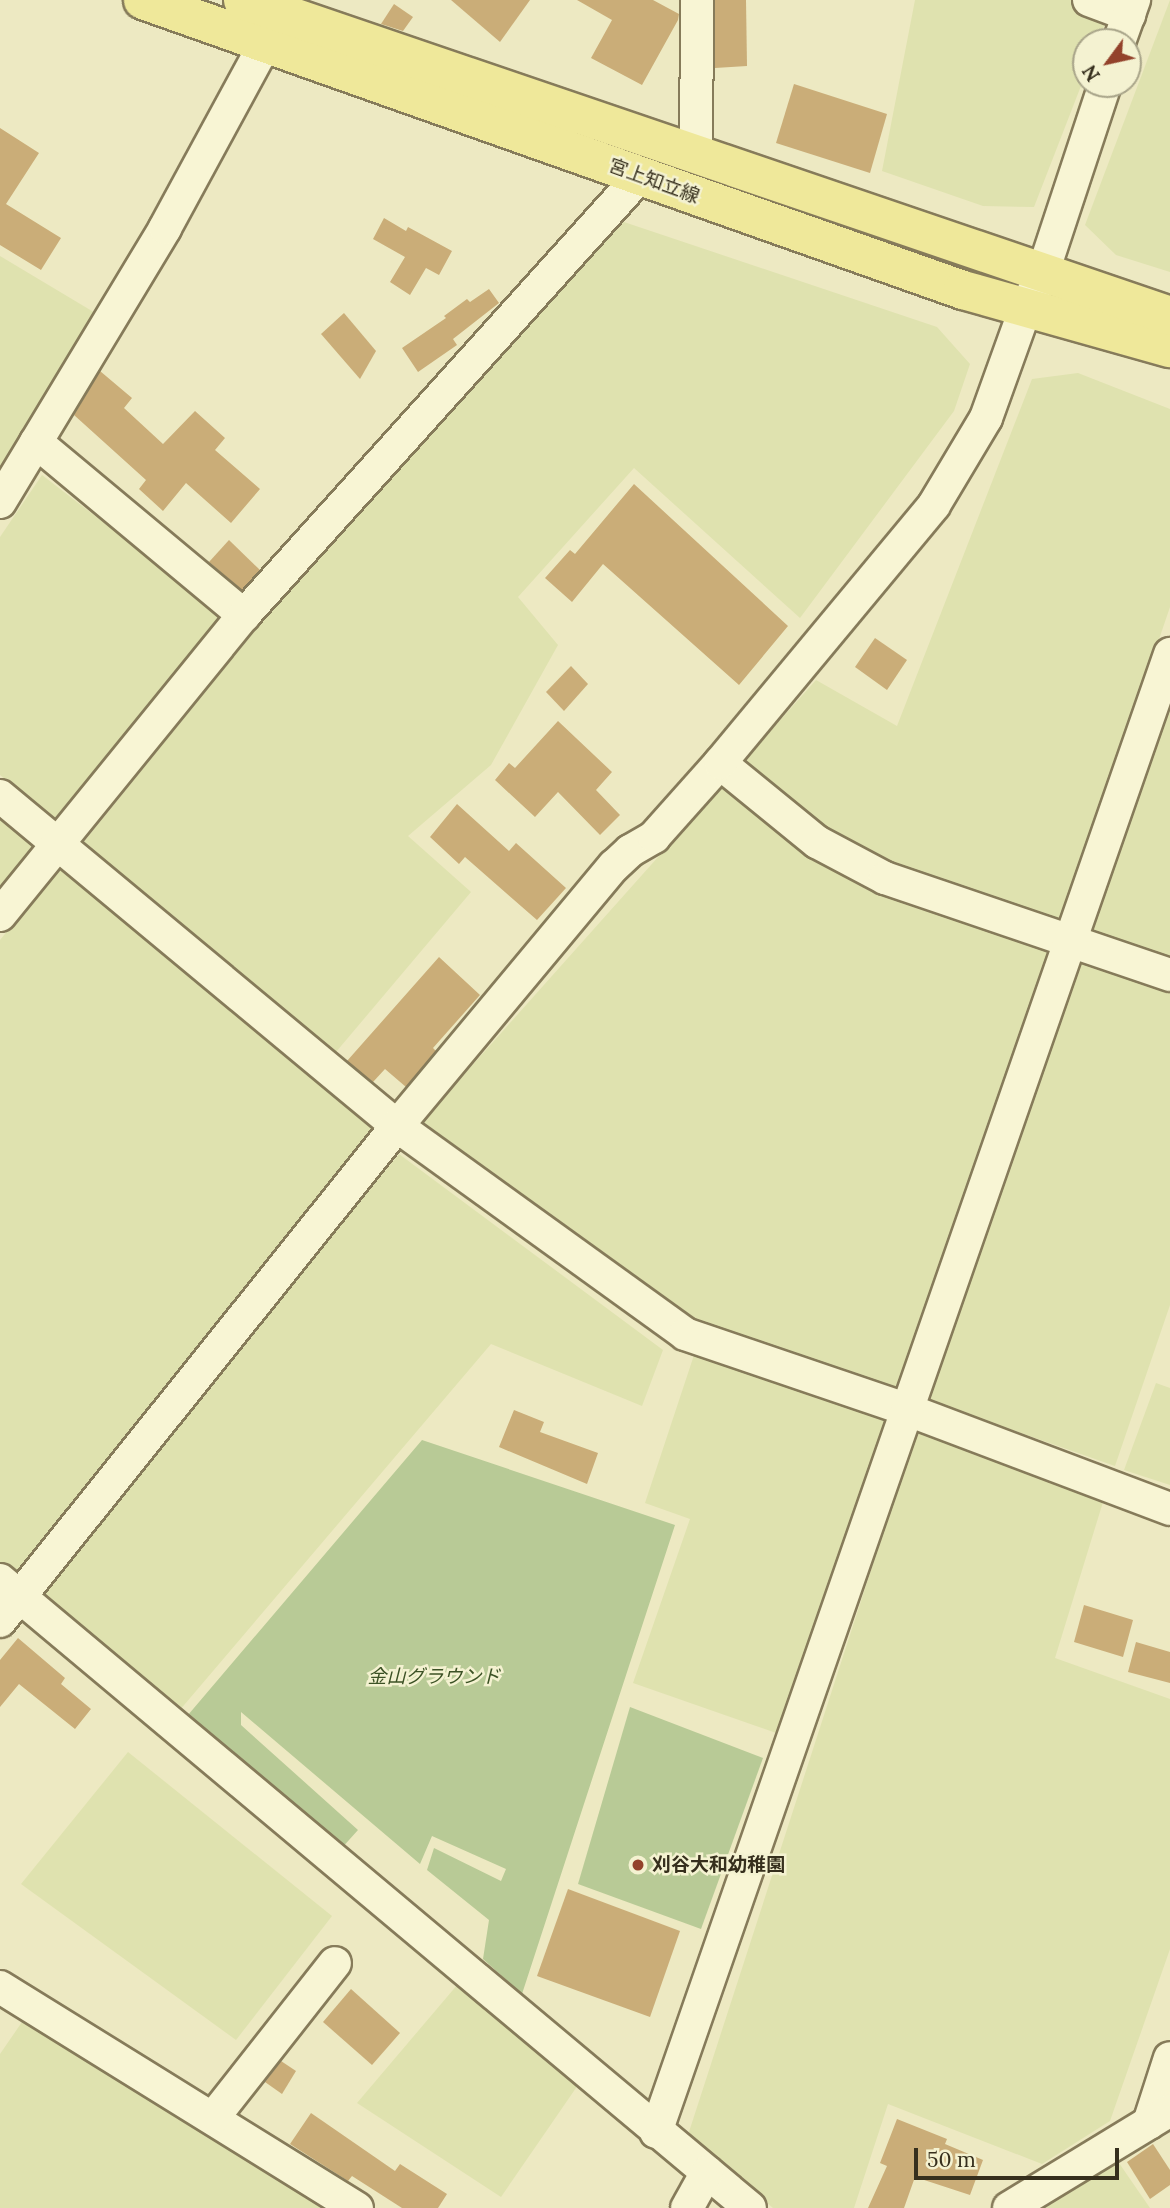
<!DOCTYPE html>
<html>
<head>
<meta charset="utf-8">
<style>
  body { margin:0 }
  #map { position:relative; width:1170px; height:2208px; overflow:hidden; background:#ede9c2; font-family:Lora,"Noto Sans JP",serif }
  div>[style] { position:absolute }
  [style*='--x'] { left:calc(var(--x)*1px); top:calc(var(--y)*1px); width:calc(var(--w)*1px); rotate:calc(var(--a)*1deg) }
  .farmland>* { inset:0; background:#dfe2af }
  .green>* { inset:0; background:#b8ca96 }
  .building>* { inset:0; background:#caad78 }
  .roads { filter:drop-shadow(2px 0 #867b5a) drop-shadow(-2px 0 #867b5a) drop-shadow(0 2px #867b5a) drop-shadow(0 -2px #867b5a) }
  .minor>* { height:32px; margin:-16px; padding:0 16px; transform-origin:16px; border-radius:16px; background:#f8f5d4 }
  .major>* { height:38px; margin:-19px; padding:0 19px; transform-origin:19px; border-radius:19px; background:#efe89a }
  .dots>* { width:19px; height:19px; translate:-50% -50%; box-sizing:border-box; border:4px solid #f4f2d1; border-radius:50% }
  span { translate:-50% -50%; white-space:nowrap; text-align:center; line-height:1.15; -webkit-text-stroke:5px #f4f2d1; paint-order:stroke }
  .street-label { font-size:19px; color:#362f1d }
  .park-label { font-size:19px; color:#3c5225; font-style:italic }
  .poi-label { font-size:19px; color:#362f1d; font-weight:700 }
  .left { translate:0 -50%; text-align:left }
  .north { position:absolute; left:1072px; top:28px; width:70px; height:70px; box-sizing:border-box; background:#f4f2d1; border:2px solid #a8a489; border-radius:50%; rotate:237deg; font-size:19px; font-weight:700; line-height:28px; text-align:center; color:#362f1d }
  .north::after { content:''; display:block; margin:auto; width:24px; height:32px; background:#93422b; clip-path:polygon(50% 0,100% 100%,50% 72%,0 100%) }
  .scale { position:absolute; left:914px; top:2148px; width:205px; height:32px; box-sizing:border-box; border:4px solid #362f1d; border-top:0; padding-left:9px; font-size:21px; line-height:24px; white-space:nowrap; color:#362f1d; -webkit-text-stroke:5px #f4f2d1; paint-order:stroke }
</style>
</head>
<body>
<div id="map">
  <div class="farmland">
    <i style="clip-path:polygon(915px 0,1114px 0,1098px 42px,1086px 42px,1086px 73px,1034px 207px,983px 206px,882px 171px)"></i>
    <i style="clip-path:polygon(1170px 0,1170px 272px,1116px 255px,1085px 225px)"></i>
    <i style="clip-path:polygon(621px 221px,937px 327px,970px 364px,954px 411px,800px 618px,634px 468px,518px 597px,558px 645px,491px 765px,408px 836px,471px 892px,336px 1052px,83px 843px,265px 618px)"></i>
    <i style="clip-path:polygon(0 256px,97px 314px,0 475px)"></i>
    <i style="clip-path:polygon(1078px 373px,1170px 409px,1170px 607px,902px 1395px,696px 1327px,419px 1125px,816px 680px,897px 726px,1032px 379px)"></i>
    <i style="clip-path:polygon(42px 475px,222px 614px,54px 819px,0 775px,0 537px)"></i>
    <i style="clip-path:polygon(1170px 694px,1170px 1305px,1115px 1466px,927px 1400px)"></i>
    <i style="clip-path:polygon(0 814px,40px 846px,0 896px)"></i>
    <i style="clip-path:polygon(61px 865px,375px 1129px,16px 1581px,0 1568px,0 940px)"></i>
    <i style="clip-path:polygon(399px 1154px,663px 1350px,642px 1406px,491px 1344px,179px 1711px,36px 1595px)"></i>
    <i style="clip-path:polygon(695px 1352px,890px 1420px,779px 1734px,633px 1683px,690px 1519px,645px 1503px)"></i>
    <i style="clip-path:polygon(1156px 1383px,1170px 1388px,1170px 1485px,1124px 1470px)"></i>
    <i style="clip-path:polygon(918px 1425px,1107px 1489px,1055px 1658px,1170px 1699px,1170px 1949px,1110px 2121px,1042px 2164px,888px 2104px,854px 2208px,773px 2208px,688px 2135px)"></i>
    <i style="clip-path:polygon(128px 1752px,332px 1916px,236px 2040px,21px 1884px)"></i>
    <i style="clip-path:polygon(458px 1984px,578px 2085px,501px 2197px,357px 2103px)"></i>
    <i style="clip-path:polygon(22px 2022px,326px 2208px,0 2208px,0 2054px)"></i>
    <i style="clip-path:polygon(1110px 2150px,1150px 2208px,1038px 2208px)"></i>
  </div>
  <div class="green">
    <i style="clip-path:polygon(422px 1440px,675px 1525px,522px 1994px,483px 1959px,489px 1920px,427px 1870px,434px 1848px,501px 1881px,506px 1869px,432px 1836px,420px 1864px,241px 1712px,241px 1725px,358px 1830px,340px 1850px,188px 1715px)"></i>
    <i style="clip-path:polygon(630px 1707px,763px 1758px,701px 1929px,578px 1884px)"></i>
  </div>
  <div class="building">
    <i style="clip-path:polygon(451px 0,530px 0,500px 42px)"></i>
    <i style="clip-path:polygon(577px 0,653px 0,679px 14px,678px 20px,642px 85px,591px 58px,612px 20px)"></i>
    <i style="clip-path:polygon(715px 0,746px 0,747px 66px,715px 68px)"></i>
    <i style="clip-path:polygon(394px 4px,413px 17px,403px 31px,381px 24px)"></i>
    <i style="clip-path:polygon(794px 84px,887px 114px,870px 173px,776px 143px)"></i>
    <i style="clip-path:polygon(0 128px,39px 153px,6px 204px,61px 238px,41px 270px,0 245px)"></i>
    <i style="clip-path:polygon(384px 218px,406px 231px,408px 227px,452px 251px,439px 275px,426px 268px,410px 295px,390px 282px,405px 257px,373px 239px)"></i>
    <i style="clip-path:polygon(489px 289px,499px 303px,453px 339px,457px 345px,418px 372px,402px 348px,446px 318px,444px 316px,467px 299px,470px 302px)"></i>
    <i style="clip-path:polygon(344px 313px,376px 351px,360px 379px,321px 334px)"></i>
    <i style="clip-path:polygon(100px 371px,132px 398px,124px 408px,163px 444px,195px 411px,225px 438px,215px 450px,260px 489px,231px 523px,186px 483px,163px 511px,139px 489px,146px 480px,74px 415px)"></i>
    <i style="clip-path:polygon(634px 484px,788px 626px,739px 685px,603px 564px,572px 602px,545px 578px,570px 550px,575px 554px)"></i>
    <i style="clip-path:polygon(229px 540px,260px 570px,242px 590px,209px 562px)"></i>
    <i style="clip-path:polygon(875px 638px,907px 660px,887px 690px,855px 667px)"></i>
    <i style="clip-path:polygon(571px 666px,588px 684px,564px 711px,546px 692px)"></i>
    <i style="clip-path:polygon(558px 721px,612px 772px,596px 790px,620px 815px,600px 835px,558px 792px,535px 817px,495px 780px,509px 763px,515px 768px)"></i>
    <i style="clip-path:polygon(457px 804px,509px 851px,516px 843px,566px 888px,537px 920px,465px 857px,459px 864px,430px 837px)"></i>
    <i style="clip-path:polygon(439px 957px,480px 995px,433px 1048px,436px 1051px,406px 1087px,385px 1069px,373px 1082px,347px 1061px)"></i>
    <i style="clip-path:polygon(514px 1410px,544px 1422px,540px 1432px,598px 1453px,587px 1484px,499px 1447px)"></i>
    <i style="clip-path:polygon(1084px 1605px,1133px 1620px,1123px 1657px,1074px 1642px)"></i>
    <i style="clip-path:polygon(18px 1638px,65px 1678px,61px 1684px,91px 1709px,75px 1729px,19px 1684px,0 1707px,0 1660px)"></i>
    <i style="clip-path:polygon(1136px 1642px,1170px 1652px,1170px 1683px,1128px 1672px)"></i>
    <i style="clip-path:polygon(568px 1889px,680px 1931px,650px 2017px,537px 1976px)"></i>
    <i style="clip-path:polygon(351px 1989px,400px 2033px,372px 2065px,323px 2022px)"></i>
    <i style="clip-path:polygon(281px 2061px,296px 2071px,282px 2094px,265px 2082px)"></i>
    <i style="clip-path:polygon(311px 2113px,395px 2171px,400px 2164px,447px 2194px,438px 2208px,402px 2208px,352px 2176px,348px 2181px,290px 2144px)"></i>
    <i style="clip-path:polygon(897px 2119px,947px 2139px,945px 2144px,983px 2160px,970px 2195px,915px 2177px,904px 2208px,868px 2208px,887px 2166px,880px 2163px)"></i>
    <i style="clip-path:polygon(1153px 2144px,1170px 2170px,1170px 2185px,1150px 2199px,1127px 2162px)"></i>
  </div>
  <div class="roads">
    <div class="minor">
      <i style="--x:1089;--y:0;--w:43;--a:20.6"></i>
      <i style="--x:1119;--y:42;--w:45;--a:-70.3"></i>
      <i style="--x:696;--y:154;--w:154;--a:-89.6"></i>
      <i style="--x:36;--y:442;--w:271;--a:39.8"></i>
      <i style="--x:0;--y:502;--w:320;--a:-58.9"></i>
      <i style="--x:165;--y:228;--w:212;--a:-61.5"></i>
      <i style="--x:720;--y:763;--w:125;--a:39.2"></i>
      <i style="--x:817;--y:842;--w:77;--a:27.9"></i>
      <i style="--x:885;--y:878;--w:301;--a:18.8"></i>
      <i style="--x:0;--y:796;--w:516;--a:39.73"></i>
      <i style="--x:397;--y:1126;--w:355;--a:35.8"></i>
      <i style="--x:685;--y:1334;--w:236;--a:18.8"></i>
      <i style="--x:908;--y:1410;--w:280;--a:20.7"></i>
      <i style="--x:0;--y:915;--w:387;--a:-50.9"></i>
      <i style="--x:244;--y:615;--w:591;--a:-47.95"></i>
      <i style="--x:0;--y:1580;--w:978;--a:39.94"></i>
      <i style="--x:0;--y:1621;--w:635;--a:-51.27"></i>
      <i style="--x:397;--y:1126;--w:339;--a:-50.2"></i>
      <i style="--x:614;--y:866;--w:22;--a:-43"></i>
      <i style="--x:630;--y:851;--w:28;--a:-30"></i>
      <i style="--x:654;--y:837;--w:99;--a:-48.3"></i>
      <i style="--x:720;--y:763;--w:335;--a:-50.3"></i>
      <i style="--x:934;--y:505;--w:101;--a:-59.1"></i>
      <i style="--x:986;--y:418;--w:118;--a:-70.2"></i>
      <i style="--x:1026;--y:307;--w:39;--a:-64"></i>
      <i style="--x:1043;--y:272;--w:198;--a:-71.7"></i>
      <i style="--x:0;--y:1987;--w:420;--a:31.8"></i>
      <i style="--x:213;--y:2118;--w:197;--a:-51.8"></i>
      <i style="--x:1149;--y:2123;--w:68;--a:-72.1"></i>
      <i style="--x:656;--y:2132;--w:1565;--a:-70.82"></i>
      <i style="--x:687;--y:2208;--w:41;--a:-60.9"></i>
      <i style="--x:1009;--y:2208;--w:188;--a:-31.3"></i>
    </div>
    <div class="major">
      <i style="--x:143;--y:0;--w:870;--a:19.48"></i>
      <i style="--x:963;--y:290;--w:215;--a:15.7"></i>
      <i style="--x:243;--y:0;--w:979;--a:18.82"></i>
    </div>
  </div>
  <div class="dots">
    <i style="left:638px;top:1865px;background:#93422b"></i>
  </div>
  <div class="street-label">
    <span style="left:654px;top:181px;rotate:20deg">宮上知立線</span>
  </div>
  <div class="park-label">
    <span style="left:434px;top:1677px">金山グラウンド</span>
  </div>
  <div class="poi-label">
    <span class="left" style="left:652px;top:1865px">刈谷大和幼稚園</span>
  </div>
  <div class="north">N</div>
  <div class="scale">50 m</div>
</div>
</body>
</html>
